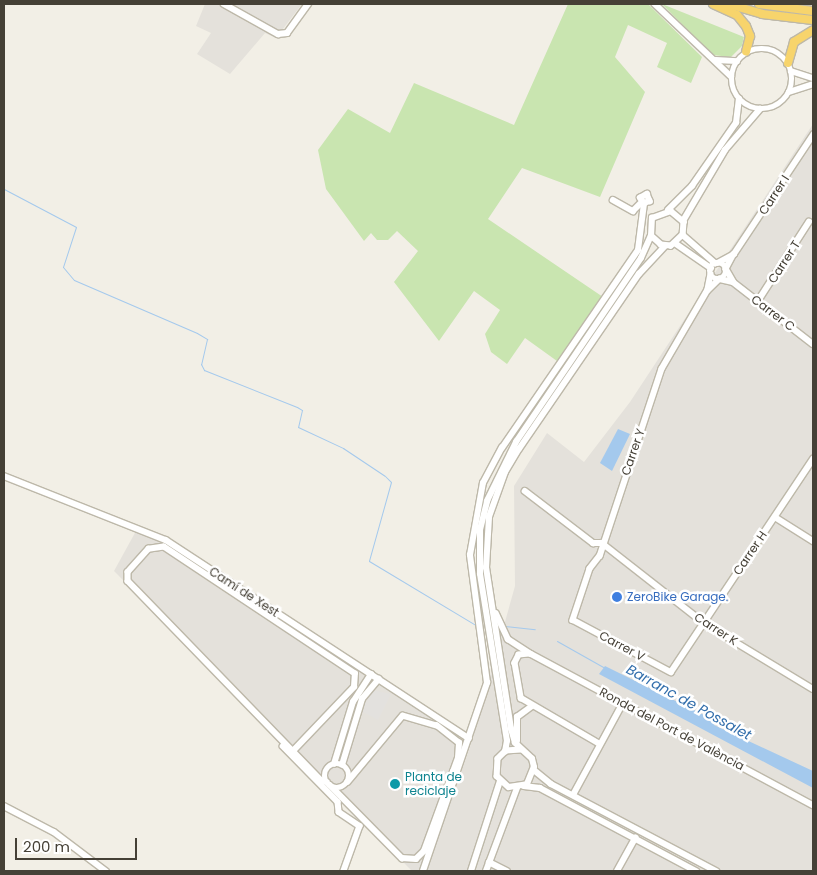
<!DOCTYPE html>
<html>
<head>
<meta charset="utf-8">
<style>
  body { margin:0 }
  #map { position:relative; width:817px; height:875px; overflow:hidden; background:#f2efe6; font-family:Poppins,sans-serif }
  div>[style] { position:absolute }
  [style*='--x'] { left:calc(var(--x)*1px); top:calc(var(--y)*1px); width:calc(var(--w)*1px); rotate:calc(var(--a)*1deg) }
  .industrial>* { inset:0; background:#e4e1db }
  .green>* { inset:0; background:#c9e5b0 }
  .parking>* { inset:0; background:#e3e1de }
  .water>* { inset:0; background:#a4c9ed }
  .stream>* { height:1px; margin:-0.5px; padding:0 0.5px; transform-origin:0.5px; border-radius:0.5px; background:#a4c9ed }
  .roads { filter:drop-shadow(1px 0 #bdb8a9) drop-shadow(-1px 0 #bdb8a9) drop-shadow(0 1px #bdb8a9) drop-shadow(0 -1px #bdb8a9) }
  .minor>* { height:5.5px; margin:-2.75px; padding:0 2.75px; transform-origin:2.75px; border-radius:2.75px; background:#fff }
  .minor>.ring { margin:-2.75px; padding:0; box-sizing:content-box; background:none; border:5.5px solid #fff; border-radius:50% }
  .highway>* { height:8px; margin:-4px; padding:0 4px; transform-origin:4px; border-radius:4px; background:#f7d46c }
  .dots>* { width:14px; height:14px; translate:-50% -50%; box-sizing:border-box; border:2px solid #fff; border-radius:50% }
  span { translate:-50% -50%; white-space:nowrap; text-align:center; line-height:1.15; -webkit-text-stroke:5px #fff; paint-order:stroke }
  .street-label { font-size:12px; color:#454036 }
  .shop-label { font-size:12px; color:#366cbe }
  .left { translate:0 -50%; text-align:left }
  .culture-label { font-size:12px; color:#0d838f }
  .water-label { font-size:14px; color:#336fac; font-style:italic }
  .frame { position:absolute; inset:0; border:5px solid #454036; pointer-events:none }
  .scale { position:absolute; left:15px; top:838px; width:122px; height:22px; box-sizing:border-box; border:2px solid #454036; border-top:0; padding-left:6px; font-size:15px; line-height:18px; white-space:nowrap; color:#454036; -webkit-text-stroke:4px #fff; paint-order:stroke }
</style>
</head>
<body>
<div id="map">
  <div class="industrial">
    <i style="clip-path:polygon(205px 4px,302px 4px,276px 38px,265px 33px,230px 74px,197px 54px,211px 33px,196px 26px)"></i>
    <i style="clip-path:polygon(813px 124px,813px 871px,426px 871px,470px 747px,515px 586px,514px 486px,547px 433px,584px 462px,630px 402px)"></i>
    <i style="clip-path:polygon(136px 531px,160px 541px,451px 729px,467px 746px,422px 871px,412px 871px,114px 571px)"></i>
  </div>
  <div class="green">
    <i style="clip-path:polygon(568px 4px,648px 4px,702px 57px,691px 83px,657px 67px,667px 43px,628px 25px,615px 57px,645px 92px,600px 197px,522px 168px,488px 219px,603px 297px,557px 361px,525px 338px,507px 364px,491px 352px,485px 334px,500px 310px,474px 291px,439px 341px,394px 282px,418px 251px,397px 231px,388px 240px,377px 240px,371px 233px,364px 241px,326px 189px,318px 150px,348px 109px,390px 133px,414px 83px,514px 125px)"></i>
    <i style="clip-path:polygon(662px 4px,744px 37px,742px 46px,731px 57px,712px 55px)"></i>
  </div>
  <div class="parking">
    <i style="clip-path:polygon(372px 690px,391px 694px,378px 720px,361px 711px)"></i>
  </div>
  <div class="water">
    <i style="clip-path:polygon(618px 429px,630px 434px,612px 471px,600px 463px)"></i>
    <i style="clip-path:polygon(605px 666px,716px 721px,714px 725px,813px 771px,813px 788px,599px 674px)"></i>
  </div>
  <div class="stream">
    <i style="--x:4;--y:189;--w:81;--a:27.8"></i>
    <i style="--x:76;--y:227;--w:42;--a:108"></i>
    <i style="--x:63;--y:267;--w:17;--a:50"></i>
    <i style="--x:74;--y:280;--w:134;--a:23.3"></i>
    <i style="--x:197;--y:333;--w:12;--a:31"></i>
    <i style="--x:207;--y:339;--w:26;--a:103"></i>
    <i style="--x:201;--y:364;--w:7;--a:63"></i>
    <i style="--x:204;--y:370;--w:100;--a:21.7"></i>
    <i style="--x:297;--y:407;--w:6;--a:31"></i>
    <i style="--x:302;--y:410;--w:17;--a:103"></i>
    <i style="--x:298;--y:427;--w:50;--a:25"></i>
    <i style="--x:343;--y:448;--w:50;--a:33.7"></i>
    <i style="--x:385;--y:476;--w:8;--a:45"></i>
    <i style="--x:391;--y:482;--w:82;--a:105.6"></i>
    <i style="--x:369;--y:561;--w:126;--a:31"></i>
    <i style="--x:504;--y:626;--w:31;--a:6"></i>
    <i style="--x:557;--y:641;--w:55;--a:29.4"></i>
  </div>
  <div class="roads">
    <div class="minor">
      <i style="--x:224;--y:4;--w:62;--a:29.1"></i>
      <i style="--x:278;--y:34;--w:9;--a:-6"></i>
      <i style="--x:287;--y:33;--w:36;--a:-54"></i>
      <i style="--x:655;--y:4;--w:105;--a:43.5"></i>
      <i class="ring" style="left:732px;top:49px;width:54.5px;height:54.5px"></i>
      <i style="--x:716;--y:60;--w:21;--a:3"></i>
      <i style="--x:791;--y:71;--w:23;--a:18"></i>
      <i style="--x:789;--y:92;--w:25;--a:-18"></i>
      <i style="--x:613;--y:200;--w:23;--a:29"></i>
      <i style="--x:633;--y:211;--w:13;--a:-45"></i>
      <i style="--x:668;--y:210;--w:34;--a:-45"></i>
      <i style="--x:692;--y:186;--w:77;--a:-55.1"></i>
      <i style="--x:736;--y:123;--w:24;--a:-83"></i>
      <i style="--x:683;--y:221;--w:82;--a:-59.4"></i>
      <i style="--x:725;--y:150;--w:54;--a:-49.5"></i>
      <i style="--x:683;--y:235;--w:43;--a:41.2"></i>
      <i style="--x:675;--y:243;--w:44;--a:34.8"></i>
      <i style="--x:734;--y:254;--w:143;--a:-56.4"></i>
      <i style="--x:718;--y:263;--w:18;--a:-29"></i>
      <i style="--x:734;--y:254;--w:17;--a:118"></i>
      <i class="ring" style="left:710px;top:263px;width:10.5px;height:10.5px"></i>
      <i style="--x:711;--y:274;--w:16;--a:101"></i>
      <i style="--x:708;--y:290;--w:16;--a:-45"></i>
      <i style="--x:720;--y:279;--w:13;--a:13"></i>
      <i style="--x:733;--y:282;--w:14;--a:-120"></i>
      <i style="--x:733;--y:282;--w:101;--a:37.8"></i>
      <i style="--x:708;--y:290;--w:91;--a:120.2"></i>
      <i style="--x:662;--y:369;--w:197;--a:108.3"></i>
      <i style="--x:600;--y:556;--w:16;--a:128"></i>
      <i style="--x:590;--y:569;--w:54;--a:108.4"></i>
      <i style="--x:573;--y:620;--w:111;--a:28"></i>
      <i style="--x:671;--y:672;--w:256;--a:-56.3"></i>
      <i style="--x:758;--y:301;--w:94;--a:-57.2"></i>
      <i style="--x:4;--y:476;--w:174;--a:21.6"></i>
      <i style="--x:166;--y:540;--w:362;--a:33.2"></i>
      <i style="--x:525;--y:491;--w:86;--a:37.4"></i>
      <i style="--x:593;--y:543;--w:9;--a:0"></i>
      <i style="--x:775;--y:517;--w:45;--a:32.3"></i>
      <i style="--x:602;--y:543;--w:130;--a:38.1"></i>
      <i style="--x:704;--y:623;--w:127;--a:31.2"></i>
      <i style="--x:496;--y:613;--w:29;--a:65"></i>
      <i style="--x:508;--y:639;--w:27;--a:33"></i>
      <i style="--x:531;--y:654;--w:320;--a:28.2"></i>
      <i style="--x:529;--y:654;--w:10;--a:174"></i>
      <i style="--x:519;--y:655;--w:9;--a:117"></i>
      <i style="--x:515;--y:663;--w:36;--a:80"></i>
      <i style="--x:521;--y:698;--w:91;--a:30.2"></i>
      <i style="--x:517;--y:741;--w:24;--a:-90"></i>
      <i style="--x:517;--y:717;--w:17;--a:-36"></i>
      <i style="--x:283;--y:746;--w:78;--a:45.5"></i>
      <i style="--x:338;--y:802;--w:10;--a:84"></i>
      <i style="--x:339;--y:812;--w:25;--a:34"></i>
      <i style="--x:360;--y:826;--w:48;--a:109.6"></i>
      <i style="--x:294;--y:750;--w:87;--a:-46.4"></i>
      <i style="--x:354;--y:687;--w:13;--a:-86"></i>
      <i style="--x:355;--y:674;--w:229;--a:-146.4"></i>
      <i style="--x:164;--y:547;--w:15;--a:172"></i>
      <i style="--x:149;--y:549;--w:31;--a:132"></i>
      <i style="--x:128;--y:572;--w:9;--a:90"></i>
      <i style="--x:128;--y:581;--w:277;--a:45.9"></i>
      <i style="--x:321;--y:780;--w:6;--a:18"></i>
      <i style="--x:521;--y:750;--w:15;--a:176"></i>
      <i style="--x:506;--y:751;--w:11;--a:135"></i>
      <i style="--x:498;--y:759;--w:17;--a:93"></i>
      <i style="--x:497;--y:776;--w:16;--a:43"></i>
      <i style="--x:509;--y:787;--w:18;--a:-9"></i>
      <i style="--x:527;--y:784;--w:18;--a:-68"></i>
      <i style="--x:534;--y:767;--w:8;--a:-104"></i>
      <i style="--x:532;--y:759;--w:23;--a:-137"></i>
      <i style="--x:515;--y:743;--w:15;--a:-106"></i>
      <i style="--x:511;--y:729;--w:163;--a:-98.8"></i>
      <i style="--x:486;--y:568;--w:51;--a:-86.6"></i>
      <i style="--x:489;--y:517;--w:48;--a:-70.4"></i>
      <i style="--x:505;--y:472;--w:27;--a:-59"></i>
      <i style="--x:519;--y:449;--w:212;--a:-55.6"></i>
      <i style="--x:639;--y:274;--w:38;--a:-47"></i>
      <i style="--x:505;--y:752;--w:11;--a:-80"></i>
      <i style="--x:507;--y:741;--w:169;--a:-99.2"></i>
      <i style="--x:480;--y:574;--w:44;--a:-90"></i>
      <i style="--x:480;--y:530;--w:30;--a:-76"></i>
      <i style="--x:487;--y:501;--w:66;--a:-63.8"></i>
      <i style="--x:516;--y:442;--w:222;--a:-55.8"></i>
      <i style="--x:641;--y:258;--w:24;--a:-66"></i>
      <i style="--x:651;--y:236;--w:18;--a:-87"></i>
      <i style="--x:652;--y:218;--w:20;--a:-20"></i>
      <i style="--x:671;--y:211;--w:17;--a:40"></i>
      <i style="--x:684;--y:222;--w:13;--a:94"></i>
      <i style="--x:683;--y:235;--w:16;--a:137"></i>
      <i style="--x:671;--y:246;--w:10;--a:-174"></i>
      <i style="--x:661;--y:245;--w:13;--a:-138"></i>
      <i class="ring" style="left:325px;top:764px;width:18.5px;height:18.5px"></i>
      <i style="--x:334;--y:764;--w:65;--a:-73"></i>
      <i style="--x:353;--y:702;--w:33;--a:-57"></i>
      <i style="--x:342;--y:765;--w:69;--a:-73.1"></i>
      <i style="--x:362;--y:699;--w:26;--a:-50"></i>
      <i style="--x:534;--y:770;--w:22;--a:39"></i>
      <i style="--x:551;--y:784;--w:187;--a:27.8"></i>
      <i style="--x:330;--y:785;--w:103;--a:45.4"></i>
      <i style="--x:402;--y:858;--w:14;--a:4"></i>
      <i style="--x:416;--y:859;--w:11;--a:-45"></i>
      <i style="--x:424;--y:851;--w:99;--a:-69.9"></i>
      <i style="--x:458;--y:758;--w:15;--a:-86"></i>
      <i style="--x:459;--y:743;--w:28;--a:-142"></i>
      <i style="--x:437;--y:726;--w:35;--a:-164"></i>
      <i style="--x:403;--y:716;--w:86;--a:129.8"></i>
      <i style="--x:524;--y:786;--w:16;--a:7"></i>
      <i style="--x:540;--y:788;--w:177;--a:28"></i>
      <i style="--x:573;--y:795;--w:105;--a:-61.5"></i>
      <i style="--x:4;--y:806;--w:56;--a:27.5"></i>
      <i style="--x:54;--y:832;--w:65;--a:36.9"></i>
      <i style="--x:489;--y:862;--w:20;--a:27"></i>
      <i style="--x:423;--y:871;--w:199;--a:-71.2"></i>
      <i style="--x:487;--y:683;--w:129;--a:-97.6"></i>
      <i style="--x:470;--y:555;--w:73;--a:-79.8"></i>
      <i style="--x:483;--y:483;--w:40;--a:-62"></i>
      <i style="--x:502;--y:448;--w:240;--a:-55.5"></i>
      <i style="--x:638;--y:250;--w:46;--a:-82.6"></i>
      <i style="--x:644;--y:204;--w:7;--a:-124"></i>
      <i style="--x:640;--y:198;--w:8;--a:-30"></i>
      <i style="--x:647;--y:194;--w:8;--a:67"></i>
      <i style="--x:650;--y:201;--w:7;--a:153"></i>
      <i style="--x:471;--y:871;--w:95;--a:-72.1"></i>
      <i style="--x:486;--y:871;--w:89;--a:-69.5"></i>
      <i style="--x:617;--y:871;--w:38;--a:-61"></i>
    </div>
    <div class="highway">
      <i style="--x:713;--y:4;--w:26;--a:25"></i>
      <i style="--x:737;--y:15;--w:14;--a:51"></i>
      <i style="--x:746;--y:26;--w:11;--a:68"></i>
      <i style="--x:750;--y:36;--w:16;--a:104"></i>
      <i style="--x:728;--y:4;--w:35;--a:16"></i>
      <i style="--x:762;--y:14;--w:51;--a:6.7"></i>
      <i style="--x:759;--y:4;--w:54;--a:7.4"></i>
      <i style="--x:788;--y:63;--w:22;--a:-74"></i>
      <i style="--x:794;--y:42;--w:22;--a:-32"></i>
    </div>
  </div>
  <div class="dots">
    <i style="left:617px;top:597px;background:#3f7fe0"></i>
    <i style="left:395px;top:784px;background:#0f9aa8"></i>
  </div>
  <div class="street-label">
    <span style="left:774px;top:195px;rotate:-57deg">Carrer I</span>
    <span style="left:784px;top:262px;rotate:-57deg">Carrer T</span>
    <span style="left:773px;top:313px;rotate:37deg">Carrer C</span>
    <span style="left:633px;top:452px;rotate:-71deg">Carrer Y</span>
    <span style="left:750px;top:553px;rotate:-56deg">Carrer H</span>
    <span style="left:244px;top:592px;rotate:33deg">Camí de Xest</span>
    <span style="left:716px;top:629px;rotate:33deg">Carrer K</span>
    <span style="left:622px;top:646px;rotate:28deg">Carrer V</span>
    <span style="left:672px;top:729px;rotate:28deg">Ronda del Port de València</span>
  </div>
  <div class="shop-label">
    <span class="left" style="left:627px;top:597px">ZeroBike Garage.</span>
  </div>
  <div class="culture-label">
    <span class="left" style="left:405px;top:784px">Planta de<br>reciclaje</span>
  </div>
  <div class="water-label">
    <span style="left:689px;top:702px;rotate:29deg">Barranc de Possalet</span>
  </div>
  <div class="frame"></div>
  <div class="scale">200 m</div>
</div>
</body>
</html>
